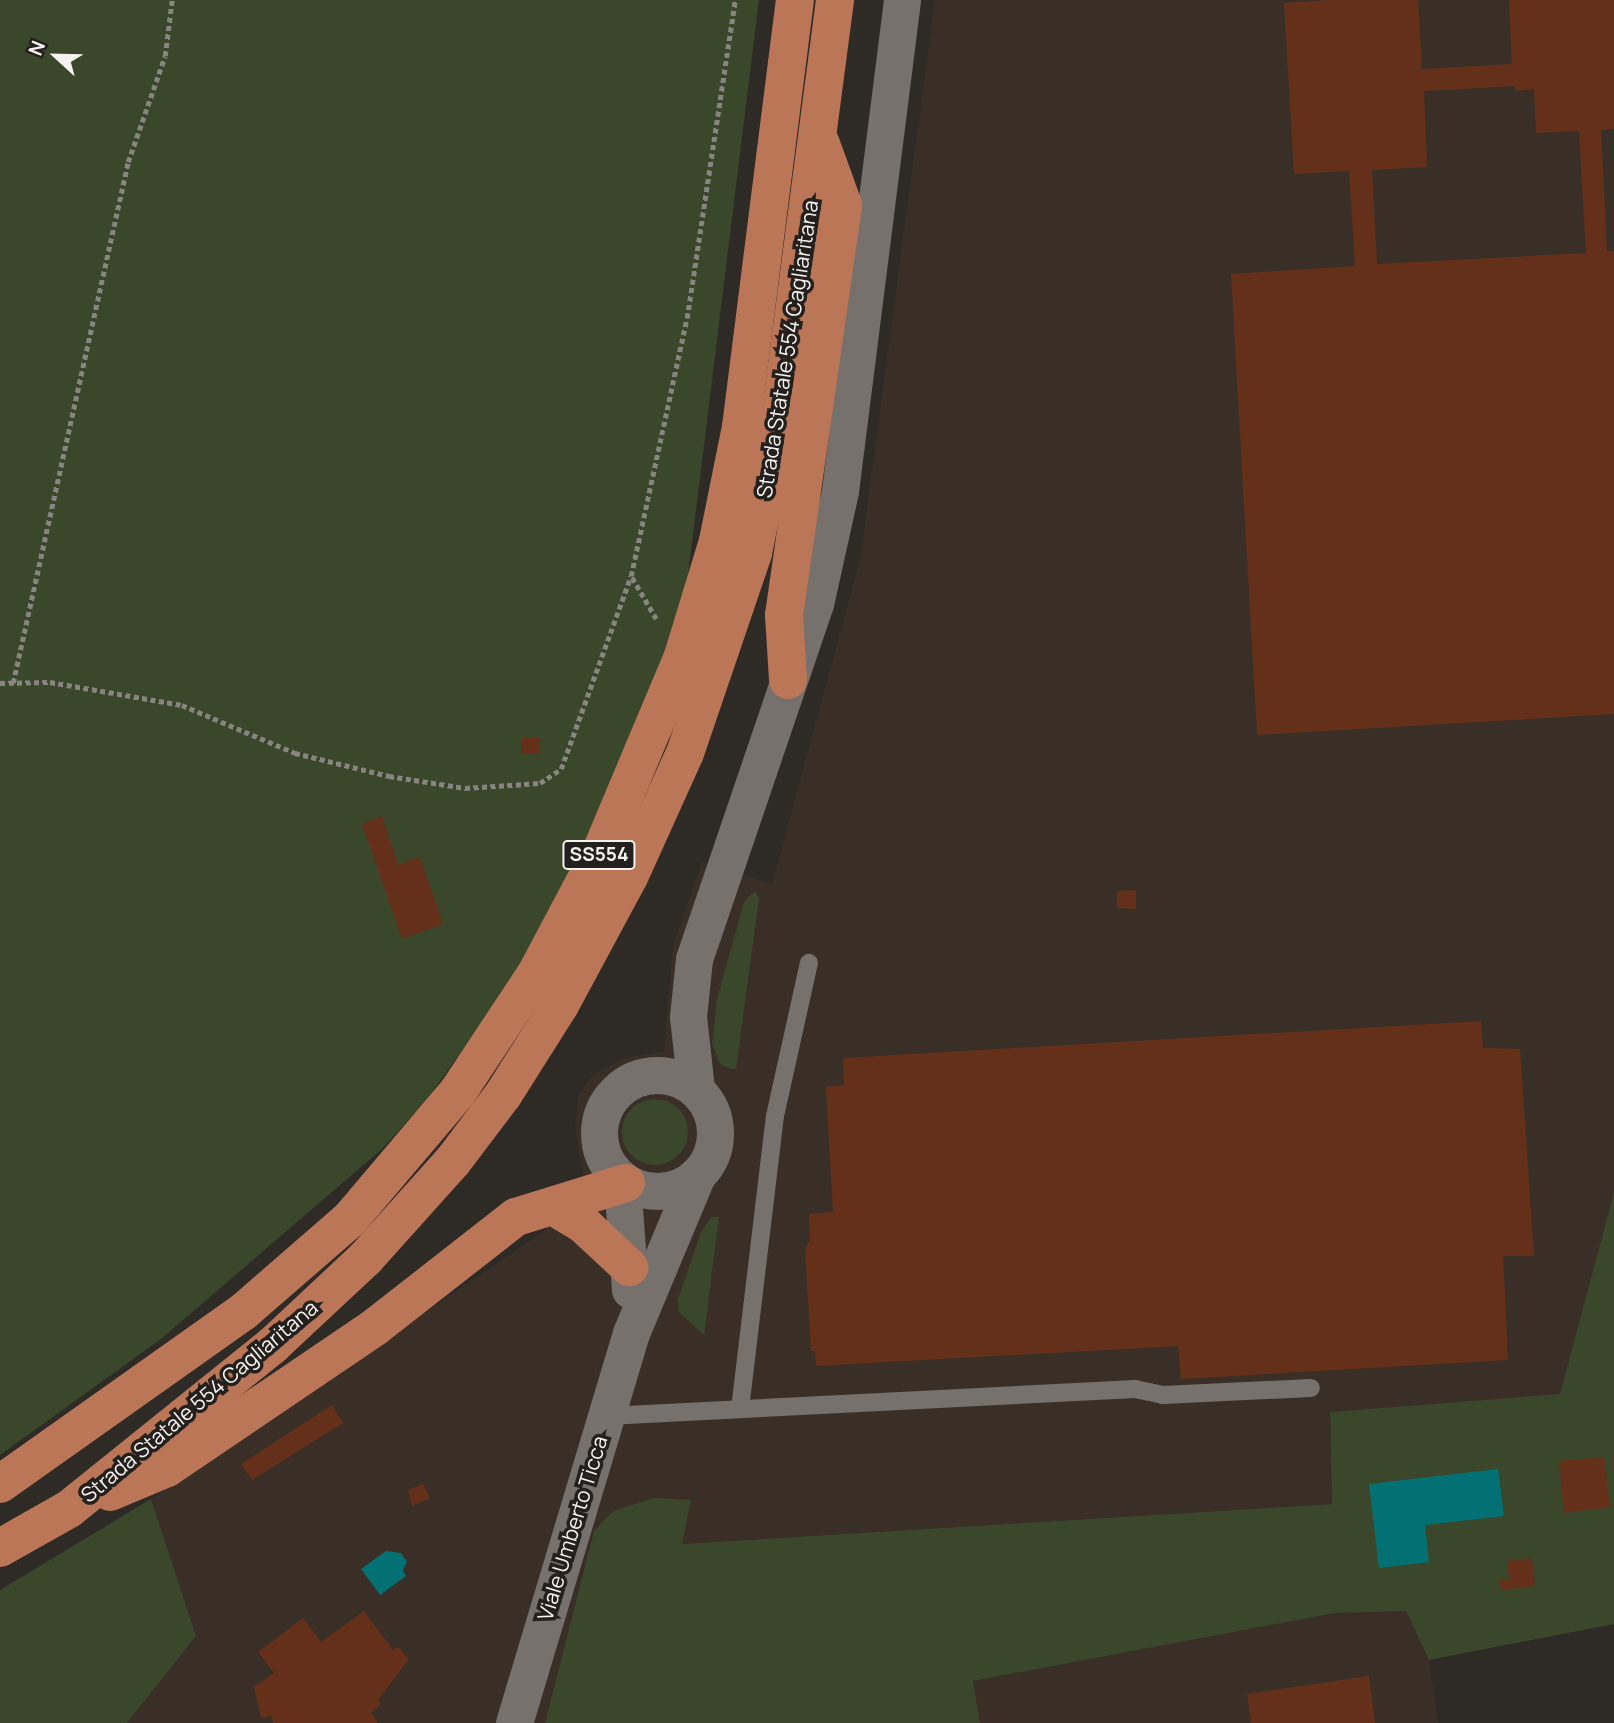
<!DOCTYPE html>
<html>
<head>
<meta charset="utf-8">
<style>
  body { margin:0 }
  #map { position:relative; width:1614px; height:1723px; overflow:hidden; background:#2e2a26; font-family:Manrope,sans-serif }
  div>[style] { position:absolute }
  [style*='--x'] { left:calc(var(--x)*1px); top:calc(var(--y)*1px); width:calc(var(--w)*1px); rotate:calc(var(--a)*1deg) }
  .built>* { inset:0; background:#392f27 }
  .green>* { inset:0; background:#3a472a }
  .round { border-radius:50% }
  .water>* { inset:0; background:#037174 }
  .building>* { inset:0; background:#653019 }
  .path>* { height:4.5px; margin-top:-2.25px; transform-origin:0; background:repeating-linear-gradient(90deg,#888480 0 5px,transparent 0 8.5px) }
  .lane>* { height:18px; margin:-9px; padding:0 9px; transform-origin:9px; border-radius:9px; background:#76716d }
  .street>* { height:37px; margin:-18.5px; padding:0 18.5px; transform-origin:18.5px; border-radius:18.5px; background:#76716d }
  .street>.ring { margin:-18.5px; padding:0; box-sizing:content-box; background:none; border:37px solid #76716d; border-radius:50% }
  .highway>* { height:38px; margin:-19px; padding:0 19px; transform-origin:19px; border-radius:19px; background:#bb7658 }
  span { translate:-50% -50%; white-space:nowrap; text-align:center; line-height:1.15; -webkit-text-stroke:7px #24201d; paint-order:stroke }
  .shield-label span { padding:2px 5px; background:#24201d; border:2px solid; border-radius:5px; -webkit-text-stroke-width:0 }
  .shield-label { font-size:19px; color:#f5f2ef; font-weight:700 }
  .street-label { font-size:21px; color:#f5f2ef }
  .north { position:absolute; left:21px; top:21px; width:70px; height:70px; -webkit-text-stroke:5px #24201d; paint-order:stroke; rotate:292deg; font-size:19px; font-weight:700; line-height:28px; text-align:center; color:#f5f2ef }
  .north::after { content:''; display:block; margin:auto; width:24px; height:32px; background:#f5f2ef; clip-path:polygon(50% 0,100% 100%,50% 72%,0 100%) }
</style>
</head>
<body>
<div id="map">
  <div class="built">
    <i style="clip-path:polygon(935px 0,1614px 0,1614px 1192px,1560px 1395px,1330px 1412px,1332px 1504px,682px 1544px,556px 1723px,127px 1723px,196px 1636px,151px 1499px,543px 1232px,584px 1179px,575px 1125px,579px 1093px,593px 1075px,626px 1057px,664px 1052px,673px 946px,702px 862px,772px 884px,860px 560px)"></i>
    <i style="clip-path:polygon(1406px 1611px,1429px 1660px,1438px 1723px,980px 1723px,973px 1681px,1335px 1613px)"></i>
  </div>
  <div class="green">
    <i style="clip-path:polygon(0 0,759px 0,688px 575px,662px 660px,582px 848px,515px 977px,425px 1102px,382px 1149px,161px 1339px,0 1455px)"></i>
    <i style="clip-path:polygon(755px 891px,759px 898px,736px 1069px,731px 1069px,720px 1064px,712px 1044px,717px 999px,744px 902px)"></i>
    <i class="round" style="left:622px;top:1099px;width:66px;height:66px"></i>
    <i style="clip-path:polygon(1614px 1192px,1614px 1624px,1429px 1660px,1406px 1611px,1335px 1613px,973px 1681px,980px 1723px,545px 1723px,594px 1531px,613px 1511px,654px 1498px,691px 1500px,682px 1544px,1332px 1504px,1330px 1412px,1560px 1394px)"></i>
    <i style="clip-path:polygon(711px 1217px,719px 1217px,704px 1335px,678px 1311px,678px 1299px,701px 1232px)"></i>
    <i style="clip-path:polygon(151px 1499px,196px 1636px,127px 1723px,0 1723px,0 1590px)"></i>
  </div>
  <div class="water">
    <i style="clip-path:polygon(1498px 1469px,1504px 1516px,1425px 1525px,1429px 1562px,1379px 1568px,1369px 1484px)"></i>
    <i style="clip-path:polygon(386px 1551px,401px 1553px,407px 1562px,403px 1570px,406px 1576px,380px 1595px,361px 1569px)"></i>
  </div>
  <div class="building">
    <i style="clip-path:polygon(evenodd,1328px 0,1418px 0,1422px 69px,1512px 64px,1509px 0,1614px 0,1614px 129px,1601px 130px,1607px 251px,1614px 251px,1614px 714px,1257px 735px,1231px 274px,1355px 266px,1349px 171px,1294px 174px,1284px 3px,1328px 0,1515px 86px,1515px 91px,1534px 89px,1536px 133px,1579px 131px,1586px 253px,1377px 264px,1372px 170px,1427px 167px,1424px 91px,1515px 86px)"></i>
    <i style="clip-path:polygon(521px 738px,540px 738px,540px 754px,521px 754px)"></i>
    <i style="clip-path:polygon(382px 816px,398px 865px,420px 857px,443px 924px,402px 939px,362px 824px)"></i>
    <i style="clip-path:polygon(1136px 890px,1136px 909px,1117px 908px,1117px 891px)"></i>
    <i style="clip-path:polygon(1481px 1021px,1483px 1048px,1520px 1049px,1534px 1256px,1503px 1256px,1508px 1360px,1181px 1379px,1178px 1346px,816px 1366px,815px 1351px,811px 1351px,805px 1251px,810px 1239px,809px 1214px,833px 1212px,826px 1087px,844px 1085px,843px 1058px)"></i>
    <i style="clip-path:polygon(332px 1405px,343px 1423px,252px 1480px,241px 1464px)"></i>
    <i style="clip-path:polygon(1604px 1457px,1610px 1507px,1564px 1513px,1559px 1461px)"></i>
    <i style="clip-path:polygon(423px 1484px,430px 1498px,412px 1506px,408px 1490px)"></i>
    <i style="clip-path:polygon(1532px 1558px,1535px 1586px,1501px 1590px,1499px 1581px,1509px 1579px,1507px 1561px)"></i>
    <i style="clip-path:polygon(364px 1611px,393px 1650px,398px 1647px,409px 1659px,378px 1700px,381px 1704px,371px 1713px,378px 1723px,273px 1723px,271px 1716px,261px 1718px,254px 1687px,274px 1673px,258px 1652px,303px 1618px,321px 1642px)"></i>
    <i style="clip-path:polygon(1369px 1676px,1375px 1723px,1251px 1723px,1247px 1694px)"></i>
  </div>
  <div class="path">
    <i style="--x:656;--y:619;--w:50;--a:-120.2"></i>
    <i style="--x:631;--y:576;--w:264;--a:-77.8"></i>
    <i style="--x:687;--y:318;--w:322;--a:-81.4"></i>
    <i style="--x:0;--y:683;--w:50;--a:-1.1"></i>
    <i style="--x:50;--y:682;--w:134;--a:9.9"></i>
    <i style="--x:182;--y:705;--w:123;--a:23"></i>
    <i style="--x:295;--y:753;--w:97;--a:13.7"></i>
    <i style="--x:389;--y:776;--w:77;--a:9"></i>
    <i style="--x:465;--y:788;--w:75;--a:-3.8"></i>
    <i style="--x:540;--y:783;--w:25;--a:-34"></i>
    <i style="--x:561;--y:769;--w:205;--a:-70.1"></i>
    <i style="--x:13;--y:683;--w:534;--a:-77.55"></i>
    <i style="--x:128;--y:162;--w:112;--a:-70.8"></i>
    <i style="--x:165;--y:56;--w:56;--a:-82.9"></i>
  </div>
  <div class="lane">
    <i style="--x:740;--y:1409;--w:295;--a:-83.2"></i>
    <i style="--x:775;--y:1116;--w:157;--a:-77.5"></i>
    <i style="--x:607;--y:1416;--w:529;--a:-2.93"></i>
    <i style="--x:1135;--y:1389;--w:29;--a:12"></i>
    <i style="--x:1163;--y:1395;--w:148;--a:-2.7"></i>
  </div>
  <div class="street">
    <i class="ring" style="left:599px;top:1075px;width:79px;height:79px"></i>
    <i style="--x:696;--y:1089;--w:72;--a:-96.3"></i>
    <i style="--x:688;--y:1017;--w:58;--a:-84.1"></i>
    <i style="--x:694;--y:959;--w:375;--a:-71.2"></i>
    <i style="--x:815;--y:604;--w:116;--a:-77.5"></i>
    <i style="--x:840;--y:491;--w:495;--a:-82.8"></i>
    <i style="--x:626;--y:1183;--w:25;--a:95"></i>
    <i style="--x:624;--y:1208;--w:82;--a:85.8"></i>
    <i style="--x:514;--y:1723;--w:407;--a:-73.3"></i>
    <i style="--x:631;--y:1333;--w:171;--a:-67.3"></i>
  </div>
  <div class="highway">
    <i style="--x:788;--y:680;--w:65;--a:-93.5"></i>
    <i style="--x:784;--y:615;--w:414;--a:-81.8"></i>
    <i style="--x:843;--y:205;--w:65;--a:-109.8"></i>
    <i style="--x:556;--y:1208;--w:33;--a:31"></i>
    <i style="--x:584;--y:1225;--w:62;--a:43"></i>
    <i style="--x:0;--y:1484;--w:298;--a:-35.3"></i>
    <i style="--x:243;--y:1312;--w:142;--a:-41"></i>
    <i style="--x:350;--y:1219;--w:165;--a:-49.7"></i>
    <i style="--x:457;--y:1093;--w:145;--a:-56.5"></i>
    <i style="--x:537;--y:972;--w:139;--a:-62.1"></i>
    <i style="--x:602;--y:849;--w:206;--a:-67.2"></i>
    <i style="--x:682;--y:659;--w:123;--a:-73"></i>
    <i style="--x:718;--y:541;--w:116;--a:-78.6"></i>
    <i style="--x:741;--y:427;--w:430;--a:-82.8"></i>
    <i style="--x:110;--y:1492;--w:62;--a:-22.8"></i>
    <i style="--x:167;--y:1468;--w:251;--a:-34.1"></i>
    <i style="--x:375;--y:1327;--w:179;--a:-38"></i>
    <i style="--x:516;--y:1217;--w:115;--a:-17.2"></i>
    <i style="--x:0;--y:1548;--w:79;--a:-29.5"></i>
    <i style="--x:69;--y:1509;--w:262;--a:-38.8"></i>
    <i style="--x:273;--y:1345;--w:126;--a:-43.1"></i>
    <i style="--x:365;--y:1259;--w:132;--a:-48.1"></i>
    <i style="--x:453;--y:1161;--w:83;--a:-52.9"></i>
    <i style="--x:503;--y:1095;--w:107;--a:-57.7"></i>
    <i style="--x:560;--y:1005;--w:145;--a:-61.7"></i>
    <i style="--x:629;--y:877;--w:136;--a:-65.7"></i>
    <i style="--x:685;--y:753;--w:211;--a:-71.2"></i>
    <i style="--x:753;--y:553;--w:138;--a:-78.7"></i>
    <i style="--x:780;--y:418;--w:422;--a:-82.5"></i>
  </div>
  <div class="shield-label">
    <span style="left:599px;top:855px">SS554</span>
  </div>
  <div class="street-label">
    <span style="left:787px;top:349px;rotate:-81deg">Strada Statale 554 Cagliaritana</span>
    <span style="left:199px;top:1401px;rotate:-40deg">Strada Statale 554 Cagliaritana</span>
    <span style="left:572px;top:1528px;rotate:-73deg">Viale Umberto Ticca</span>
  </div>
  <div class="north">N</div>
</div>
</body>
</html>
